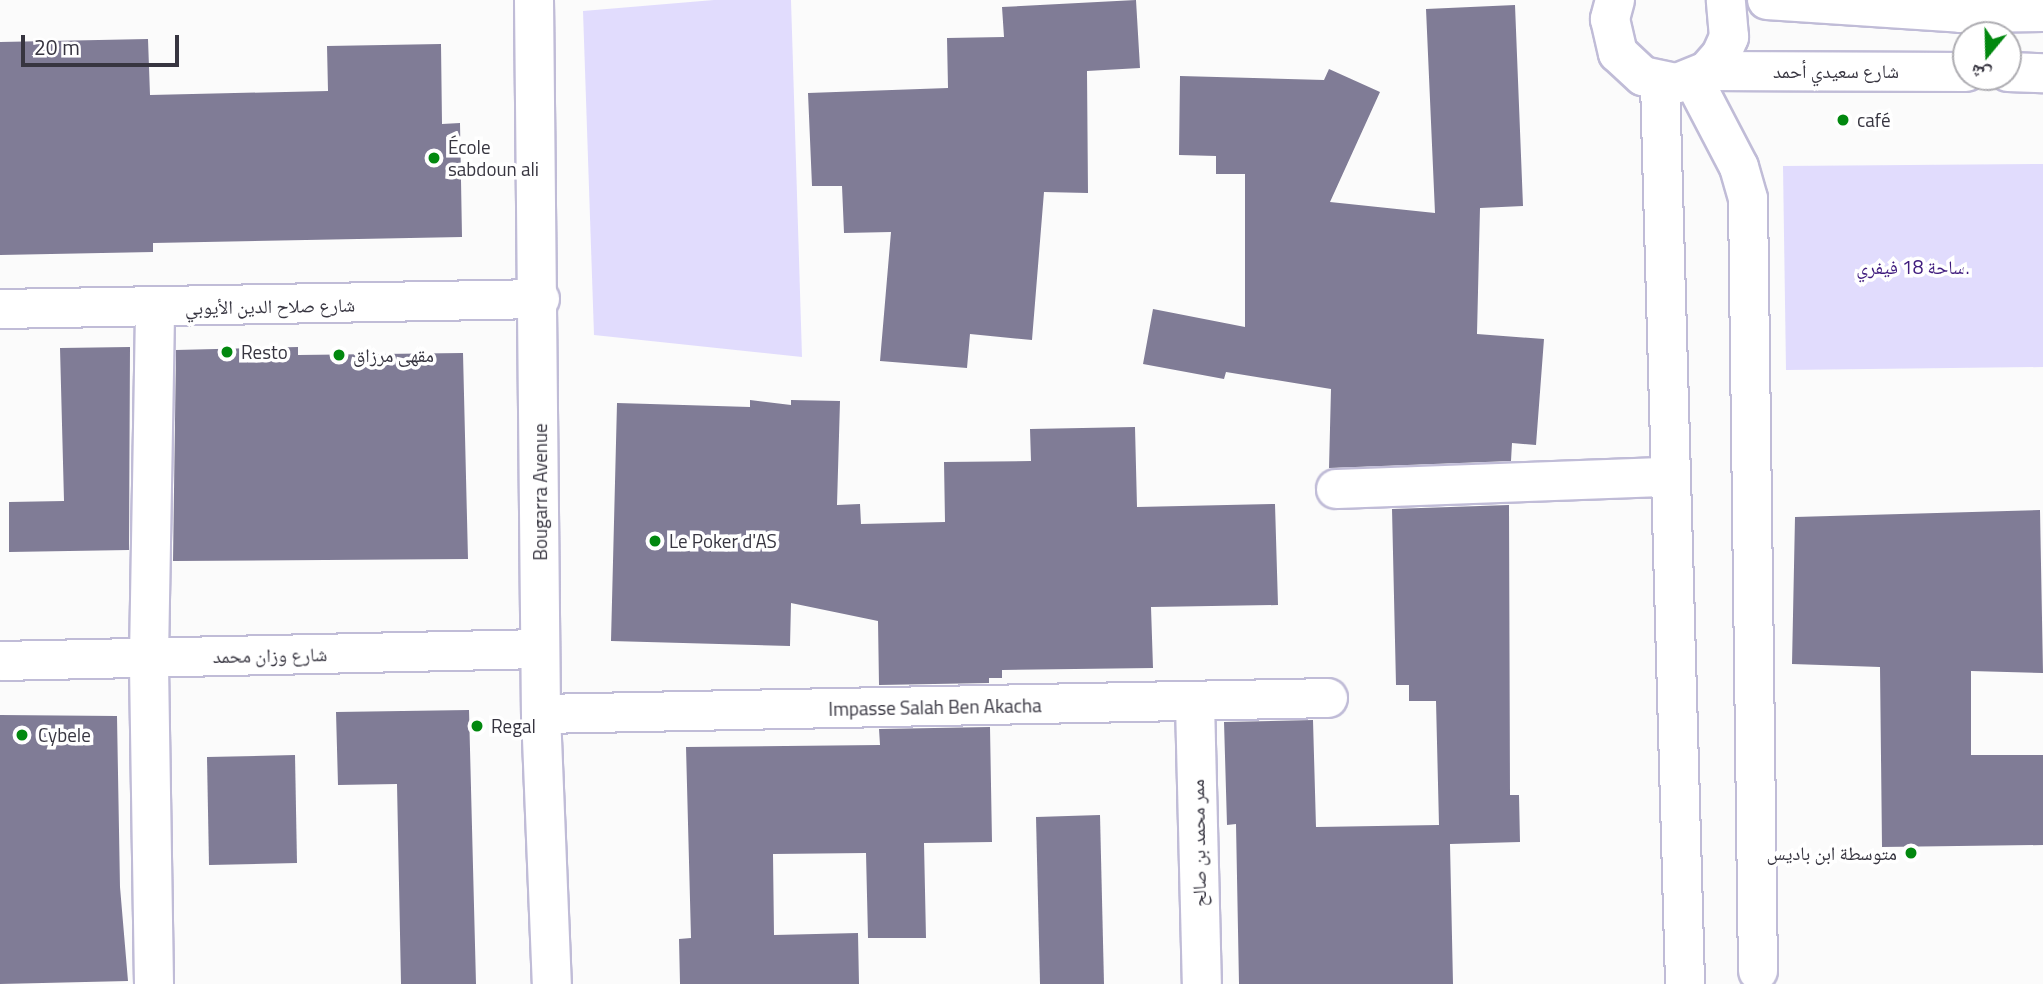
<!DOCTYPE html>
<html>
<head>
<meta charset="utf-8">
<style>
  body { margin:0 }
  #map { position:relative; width:2043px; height:984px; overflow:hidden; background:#fbfbfb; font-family:"Titillium Web","Noto Naskh Arabic",sans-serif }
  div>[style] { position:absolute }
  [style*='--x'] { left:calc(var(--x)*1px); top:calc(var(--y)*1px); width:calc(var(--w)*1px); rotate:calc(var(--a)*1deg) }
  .green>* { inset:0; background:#e1dcfd }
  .building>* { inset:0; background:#807c96 }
  .roads { filter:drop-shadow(2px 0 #c0bcd7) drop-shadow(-2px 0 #c0bcd7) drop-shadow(0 2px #c0bcd7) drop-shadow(0 -2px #c0bcd7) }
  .pedestrian>* { height:38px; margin:-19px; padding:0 19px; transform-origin:19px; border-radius:19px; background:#fff }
  .minor>* { height:38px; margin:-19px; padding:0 19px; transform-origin:19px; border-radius:19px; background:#fff }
  .tertiary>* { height:38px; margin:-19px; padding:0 19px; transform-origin:19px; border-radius:19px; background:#fff }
  .secondary>* { height:38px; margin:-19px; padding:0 19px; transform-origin:19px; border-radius:19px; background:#fff }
  .dots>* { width:19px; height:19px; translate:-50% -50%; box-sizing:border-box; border:4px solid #fff; border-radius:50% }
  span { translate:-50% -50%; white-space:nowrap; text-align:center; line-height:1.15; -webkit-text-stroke:7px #fff; paint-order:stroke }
  .street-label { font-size:19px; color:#373540 }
  .poi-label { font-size:19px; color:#373540 }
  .left { translate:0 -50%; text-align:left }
  .right { translate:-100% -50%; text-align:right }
  .park-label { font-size:19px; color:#3f1b7d }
  .north { position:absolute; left:1952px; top:21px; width:70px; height:70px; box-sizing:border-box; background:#fff; border:2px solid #afaeb3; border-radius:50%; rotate:199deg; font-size:19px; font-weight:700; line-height:28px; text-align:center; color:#373540 }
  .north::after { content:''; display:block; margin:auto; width:24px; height:32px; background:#02880f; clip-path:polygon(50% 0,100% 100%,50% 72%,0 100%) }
  .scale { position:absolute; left:21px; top:35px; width:158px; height:32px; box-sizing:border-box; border:4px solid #373540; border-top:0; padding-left:9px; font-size:21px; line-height:24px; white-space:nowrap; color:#373540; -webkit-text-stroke:5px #fff; paint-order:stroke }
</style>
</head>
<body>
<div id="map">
  <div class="green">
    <i style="clip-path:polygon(714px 0,791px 0,802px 357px,594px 335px,583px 11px)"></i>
    <i style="clip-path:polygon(2043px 164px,2043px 367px,1786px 370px,1783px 166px)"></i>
  </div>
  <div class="building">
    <i style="clip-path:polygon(1136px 0,1140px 68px,1087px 71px,1088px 193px,1044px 192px,1032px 340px,970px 334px,967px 368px,880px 361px,891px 232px,844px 233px,842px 186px,812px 186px,808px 93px,948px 88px,947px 38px,1004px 37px,1002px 7px)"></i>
    <i style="clip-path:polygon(1515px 5px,1523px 206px,1480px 208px,1477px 334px,1544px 339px,1536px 445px,1512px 443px,1511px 461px,1329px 468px,1331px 389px,1226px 372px,1224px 379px,1143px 364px,1153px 309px,1245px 327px,1245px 174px,1216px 174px,1216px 156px,1179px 155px,1180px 76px,1324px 80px,1329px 69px,1380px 92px,1330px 202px,1435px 213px,1426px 9px)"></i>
    <i style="clip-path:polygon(148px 39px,150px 95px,328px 91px,327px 46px,441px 44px,442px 124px,460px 123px,462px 237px,153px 243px,153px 252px,0 255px,0 42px)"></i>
    <i style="clip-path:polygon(130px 347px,129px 550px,9px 552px,9px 502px,64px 501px,60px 348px)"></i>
    <i style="clip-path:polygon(298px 347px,298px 355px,463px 353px,468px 559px,173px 561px,176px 350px)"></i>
    <i style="clip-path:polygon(750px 400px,791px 405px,791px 400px,840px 401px,837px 505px,860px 504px,861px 524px,945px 522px,944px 462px,1031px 461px,1030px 429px,1135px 427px,1137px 507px,1275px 504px,1278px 605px,1151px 607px,1153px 668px,1002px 670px,1002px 678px,989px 678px,989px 683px,879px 685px,878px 621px,791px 603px,790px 646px,611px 641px,617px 403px,750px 407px)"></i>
    <i style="clip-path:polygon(1509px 505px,1510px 795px,1519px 795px,1520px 842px,1450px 844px,1453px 984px,1239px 984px,1236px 824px,1227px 825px,1224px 722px,1313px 720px,1316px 827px,1439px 825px,1436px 701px,1409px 701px,1409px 685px,1396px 685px,1392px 509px)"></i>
    <i style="clip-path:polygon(2040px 510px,2043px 673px,1971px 671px,1971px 755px,2043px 755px,2043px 845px,1882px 847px,1880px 667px,1792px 664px,1795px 517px)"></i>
    <i style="clip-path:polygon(469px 710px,476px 984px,401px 984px,397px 784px,338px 785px,336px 712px)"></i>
    <i style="clip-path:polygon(0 715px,117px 716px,120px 887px,128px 981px,0 984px)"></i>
    <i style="clip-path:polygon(990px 727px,992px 842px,924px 843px,926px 938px,868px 938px,866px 853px,773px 854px,774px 935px,858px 933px,859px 984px,680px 984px,679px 939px,691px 938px,686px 747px,880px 745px,879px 729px)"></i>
    <i style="clip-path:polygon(295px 755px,297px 863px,209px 865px,207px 757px)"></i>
    <i style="clip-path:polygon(1100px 815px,1104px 984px,1040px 984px,1036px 817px)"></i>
  </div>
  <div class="roads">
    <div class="pedestrian">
      <i style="--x:1195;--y:703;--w:281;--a:88.6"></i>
    </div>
    <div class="minor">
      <i style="--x:1693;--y:79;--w:99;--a:62.4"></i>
      <i style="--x:1739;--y:167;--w:33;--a:74"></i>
      <i style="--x:1748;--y:199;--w:772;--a:89.26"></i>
      <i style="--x:0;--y:309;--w:540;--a:-1.06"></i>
      <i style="--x:1336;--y:489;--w:334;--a:-2.1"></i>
      <i style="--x:541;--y:714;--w:787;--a:-1.16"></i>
      <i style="--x:154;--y:984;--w:327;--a:-90.9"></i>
      <i style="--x:149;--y:657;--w:349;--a:-89"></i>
    </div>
    <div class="tertiary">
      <i style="--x:1615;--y:0;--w:20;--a:105"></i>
      <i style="--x:1610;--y:19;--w:35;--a:77"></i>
      <i style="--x:1618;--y:53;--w:34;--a:43"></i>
      <i style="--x:1643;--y:76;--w:35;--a:12"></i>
      <i style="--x:1677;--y:83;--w:32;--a:-22"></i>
      <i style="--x:1707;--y:71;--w:21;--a:-49"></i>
      <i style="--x:1721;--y:55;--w:20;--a:-66"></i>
      <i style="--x:1729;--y:37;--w:37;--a:-95"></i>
      <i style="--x:1767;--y:0;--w:194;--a:3.8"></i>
      <i style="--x:1961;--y:13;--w:82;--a:-0.7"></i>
      <i style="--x:1707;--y:71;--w:259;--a:0.2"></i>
      <i style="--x:2008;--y:72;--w:35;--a:2"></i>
      <i style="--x:1660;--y:82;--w:902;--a:88.41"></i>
      <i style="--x:0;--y:661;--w:540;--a:-1.27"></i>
    </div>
    <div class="secondary">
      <i style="--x:534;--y:0;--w:714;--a:89.44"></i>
      <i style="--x:541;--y:714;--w:270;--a:87.7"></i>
    </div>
  </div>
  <div class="dots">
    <i style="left:1843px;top:120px;background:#02880f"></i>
    <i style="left:434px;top:158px;background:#02880f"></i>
    <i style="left:227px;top:352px;background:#02880f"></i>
    <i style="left:339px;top:355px;background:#02880f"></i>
    <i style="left:655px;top:541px;background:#02880f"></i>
    <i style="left:477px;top:726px;background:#02880f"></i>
    <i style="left:22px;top:735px;background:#02880f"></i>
    <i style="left:1911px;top:853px;background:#02880f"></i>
  </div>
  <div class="street-label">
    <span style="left:1836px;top:71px">شارع سعيدي أحمد</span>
    <span style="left:270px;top:306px;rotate:-1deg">شارع صلاح الدين الأيوبي</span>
    <span style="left:540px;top:492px;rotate:-90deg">Bougarra Avenue</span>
    <span style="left:270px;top:655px;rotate:-1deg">شارع وزان محمد</span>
    <span style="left:935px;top:707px;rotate:-1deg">Impasse Salah Ben Akacha</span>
    <span style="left:1198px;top:843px;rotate:-91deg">ممر محمد بن صالح</span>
  </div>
  <div class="poi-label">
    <span class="left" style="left:1857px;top:120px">café</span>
    <span class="left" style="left:448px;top:158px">École<br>sabdoun ali</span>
    <span class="left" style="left:241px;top:352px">Resto</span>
    <span class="left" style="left:353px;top:355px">مقهى مرزاق</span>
    <span class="left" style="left:669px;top:541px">Le Poker d'AS</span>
    <span class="left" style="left:491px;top:726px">Regal</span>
    <span class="left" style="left:38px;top:735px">Cybele</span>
    <span class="right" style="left:1897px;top:853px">متوسطة ابن باديس</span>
  </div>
  <div class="park-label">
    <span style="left:1913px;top:267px">ساحة 18 فيفري.</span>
  </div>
  <div class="north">ش</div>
  <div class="scale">20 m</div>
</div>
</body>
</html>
